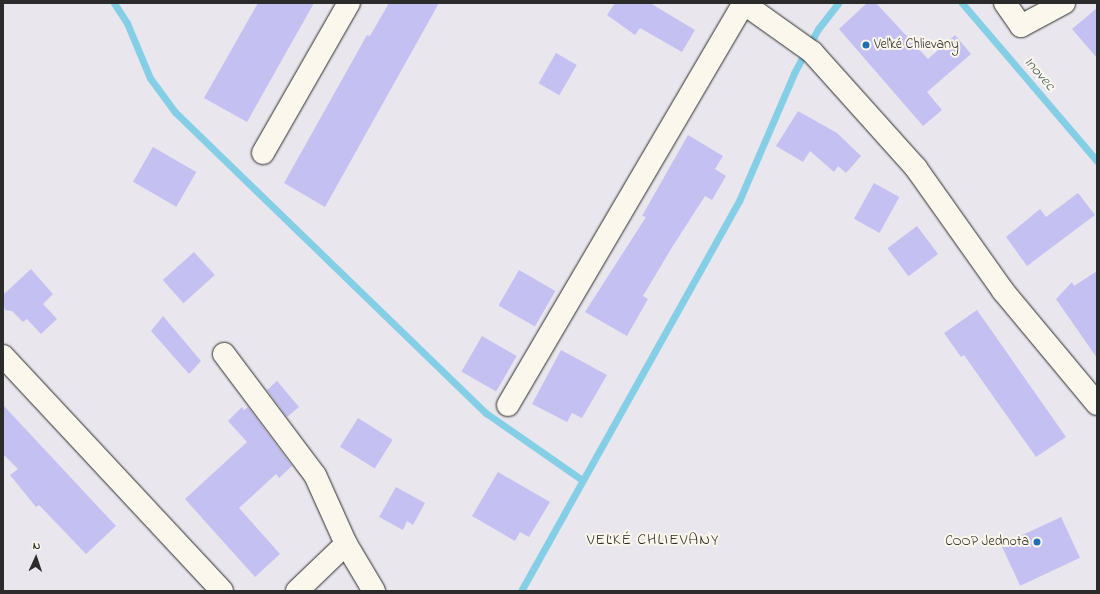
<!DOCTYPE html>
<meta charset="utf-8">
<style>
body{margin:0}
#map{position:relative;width:1100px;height:594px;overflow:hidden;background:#eae6ee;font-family:"Indie Flower",sans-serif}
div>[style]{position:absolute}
.stream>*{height:7px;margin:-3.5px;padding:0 3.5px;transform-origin:3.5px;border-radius:3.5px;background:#85cfe6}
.building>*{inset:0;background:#c4c0f2;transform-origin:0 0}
.roads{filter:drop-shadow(0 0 1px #2b2b2b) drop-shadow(0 0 1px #2b2b2b)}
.minor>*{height:22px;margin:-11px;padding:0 11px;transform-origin:11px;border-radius:11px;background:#fbf7ec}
.tertiary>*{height:22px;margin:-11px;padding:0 11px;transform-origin:11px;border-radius:11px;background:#fbf7ec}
.dots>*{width:11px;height:11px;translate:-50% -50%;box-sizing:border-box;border:2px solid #fbf7ec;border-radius:50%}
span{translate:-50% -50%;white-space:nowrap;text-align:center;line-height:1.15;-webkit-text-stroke:4px #fbf7ec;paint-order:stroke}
.poi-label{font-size:14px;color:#2b2b2b}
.left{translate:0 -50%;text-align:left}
.right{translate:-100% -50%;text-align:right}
.water-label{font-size:15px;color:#465c63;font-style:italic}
.quarter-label{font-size:16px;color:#2b2b2b;letter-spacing:1px}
.frame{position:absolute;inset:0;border:4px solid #2b2b2b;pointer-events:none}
.north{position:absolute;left:16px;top:538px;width:40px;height:40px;-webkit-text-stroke:3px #fbf7ec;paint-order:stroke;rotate:3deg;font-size:11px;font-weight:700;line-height:16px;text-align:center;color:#2b2b2b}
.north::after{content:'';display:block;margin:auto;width:14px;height:18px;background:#2b2b2b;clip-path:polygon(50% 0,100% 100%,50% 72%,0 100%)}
</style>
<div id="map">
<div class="stream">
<div style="left:114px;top:3px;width:24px;rotate:57deg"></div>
<div style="left:127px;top:23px;width:60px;rotate:67.3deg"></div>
<div style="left:150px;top:78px;width:42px;rotate:53.7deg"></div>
<div style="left:175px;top:112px;width:433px;rotate:44.1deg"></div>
<div style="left:486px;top:413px;width:117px;rotate:34.9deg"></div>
<div style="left:962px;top:3px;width:208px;rotate:49.5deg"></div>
<div style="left:521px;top:591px;width:447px;rotate:-60.8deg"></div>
<div style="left:739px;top:201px;width:139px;rotate:-66.7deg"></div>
<div style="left:794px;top:73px;width:50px;rotate:-61.4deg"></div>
<div style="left:818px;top:29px;width:33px;rotate:-52deg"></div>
</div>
<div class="building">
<div style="clip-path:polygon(258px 3px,314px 3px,247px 122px,204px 98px)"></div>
<div style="clip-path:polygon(389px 3px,439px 3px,325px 207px,284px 183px,367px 35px,370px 36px)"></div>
<div style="clip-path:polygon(615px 3px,650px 3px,695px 30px,682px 52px,640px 28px,635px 35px,607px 15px)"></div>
<div style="clip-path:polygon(867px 3px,876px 3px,928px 59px,955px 35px,971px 54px,927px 92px,942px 110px,923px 126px,839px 29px)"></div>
<div style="clip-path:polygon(1097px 8px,1097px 58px,1072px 29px)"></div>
<div style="left:556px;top:53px;width:24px;height:35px;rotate:30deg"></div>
<div style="clip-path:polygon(798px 111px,837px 133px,861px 156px,846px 173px,838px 166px,834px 172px,810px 151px,803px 162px,776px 146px)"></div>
<div style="clip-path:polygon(688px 135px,723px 156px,715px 169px,726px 176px,712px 200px,705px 196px,671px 249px,643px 296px,648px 299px,627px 336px,585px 312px,646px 217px,642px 216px)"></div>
<div style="left:153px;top:147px;width:50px;height:40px;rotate:30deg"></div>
<div style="left:874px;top:183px;width:29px;height:41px;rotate:29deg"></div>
<div style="clip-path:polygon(1078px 193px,1095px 215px,1027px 266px,1006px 237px,1040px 209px,1046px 217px)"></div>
<div style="left:917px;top:226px;width:35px;height:37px;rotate:53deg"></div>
<div style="left:194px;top:252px;width:31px;height:42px;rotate:48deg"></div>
<div style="clip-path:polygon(31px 269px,53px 294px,43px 304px,57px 319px,41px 334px,27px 319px,23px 322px,12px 311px,5px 310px,3px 301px,3px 295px)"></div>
<div style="left:519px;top:270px;width:42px;height:41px;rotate:30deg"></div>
<div style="clip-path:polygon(1097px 271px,1097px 358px,1056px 299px,1072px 282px,1074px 286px)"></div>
<div style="clip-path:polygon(977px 310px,1066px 437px,1036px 457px,964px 355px,961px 357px,944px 333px)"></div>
<div style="clip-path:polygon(163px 316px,201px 361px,189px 374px,151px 331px)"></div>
<div style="left:482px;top:336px;width:40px;height:41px;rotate:30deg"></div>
<div style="clip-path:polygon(561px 350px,607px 375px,582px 418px,572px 413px,567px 422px,532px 404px)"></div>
<div style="clip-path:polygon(277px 381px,299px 407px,287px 417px,267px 390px)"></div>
<div style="clip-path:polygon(3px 405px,116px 526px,86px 554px,39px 505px,36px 507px,10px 475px,18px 469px,3px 454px)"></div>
<div style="clip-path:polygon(242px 407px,244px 410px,248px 407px,292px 466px,279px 478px,276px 474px,239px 508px,280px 554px,255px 577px,185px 499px,247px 442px,228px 421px)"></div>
<div style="left:358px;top:418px;width:41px;height:34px;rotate:32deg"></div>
<div style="clip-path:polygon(498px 472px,550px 502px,529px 537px,520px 532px,515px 541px,472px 516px)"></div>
<div style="clip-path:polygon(396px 487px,425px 503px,413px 525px,407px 521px,403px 530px,379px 517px)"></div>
<div style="left:1061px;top:517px;width:45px;height:66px;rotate:65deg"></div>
</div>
<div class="roads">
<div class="minor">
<div style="left:1005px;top:3px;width:28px;rotate:55deg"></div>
<div style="left:1021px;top:26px;width:49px;rotate:-28.1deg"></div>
<div style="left:263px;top:153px;width:173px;rotate:-60.2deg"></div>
<div style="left:224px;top:354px;width:151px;rotate:53.1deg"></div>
<div style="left:315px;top:475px;width:76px;rotate:65.8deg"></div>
<div style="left:346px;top:544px;width:55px;rotate:59.2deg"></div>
<div style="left:3px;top:356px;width:321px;rotate:47deg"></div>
<div style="left:508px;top:405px;width:466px;rotate:-59.6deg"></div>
<div style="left:297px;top:591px;width:68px;rotate:-43.8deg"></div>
</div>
<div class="tertiary">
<div style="left:743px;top:3px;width:85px;rotate:35.4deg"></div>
<div style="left:812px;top:52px;width:156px;rotate:48.1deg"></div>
<div style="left:916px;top:168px;width:151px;rotate:54.7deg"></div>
<div style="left:1003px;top:291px;width:147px;rotate:50.2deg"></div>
</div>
</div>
<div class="dots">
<div style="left:866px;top:45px;background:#1f6fb2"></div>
<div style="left:1037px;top:542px;background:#1f6fb2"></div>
</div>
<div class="poi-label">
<span class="left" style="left:874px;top:45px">Veľké Chlievany</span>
<span class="right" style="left:1029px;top:542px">COOP Jednota</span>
</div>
<div class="water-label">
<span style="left:1039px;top:74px;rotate:49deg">Inovec</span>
</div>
<div class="quarter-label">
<span style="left:653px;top:540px">VEĽKÉ CHLIEVANY</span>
</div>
<div class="frame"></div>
<div class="north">N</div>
</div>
